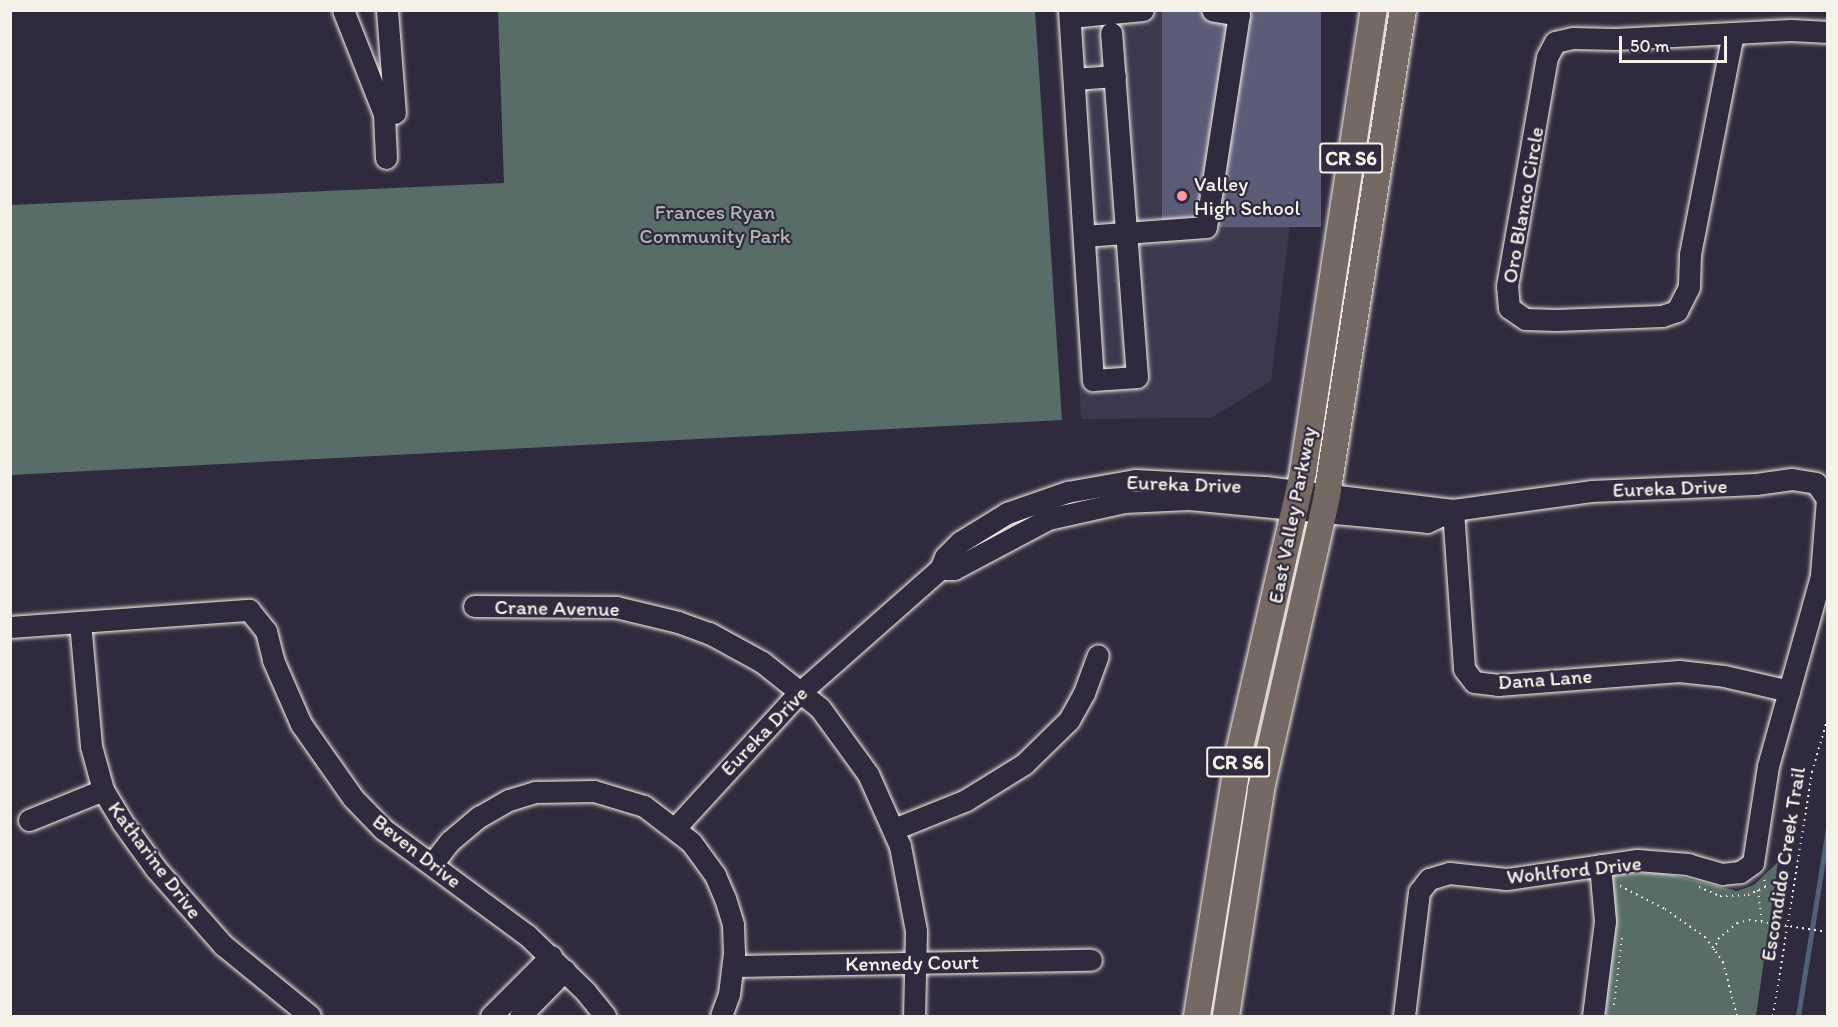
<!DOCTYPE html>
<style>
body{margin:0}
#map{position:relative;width:1838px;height:1027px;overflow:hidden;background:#2f2a3d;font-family:Itim,sans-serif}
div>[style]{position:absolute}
.built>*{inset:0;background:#3c394f}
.green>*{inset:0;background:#586d68}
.stream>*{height:4.5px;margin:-2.25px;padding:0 2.25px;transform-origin:2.25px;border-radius:2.25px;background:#4f627a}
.building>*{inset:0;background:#5c5b78;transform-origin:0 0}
.path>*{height:2px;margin-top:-1px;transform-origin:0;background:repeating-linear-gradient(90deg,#f4f1e8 0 1.5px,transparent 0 6px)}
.roads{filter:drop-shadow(0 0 2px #f4f1e8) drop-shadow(0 0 2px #f4f1e8)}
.minor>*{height:21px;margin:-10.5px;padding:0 10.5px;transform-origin:10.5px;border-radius:10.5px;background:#2f2a3d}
.major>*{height:26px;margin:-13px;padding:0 13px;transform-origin:13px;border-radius:13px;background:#766964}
.dots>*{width:16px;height:16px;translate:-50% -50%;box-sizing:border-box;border:3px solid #2f2a3d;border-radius:50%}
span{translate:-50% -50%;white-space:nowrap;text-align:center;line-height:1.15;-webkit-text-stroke:4.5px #2f2a3d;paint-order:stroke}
.shield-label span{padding:2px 4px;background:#2f2a3d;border:2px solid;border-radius:4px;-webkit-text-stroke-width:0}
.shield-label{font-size:20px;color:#f4f1e8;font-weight:700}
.poi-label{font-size:21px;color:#f4f1e8}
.left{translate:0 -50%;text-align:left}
.street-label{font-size:21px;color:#f4f1e8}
.park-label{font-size:21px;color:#aeb6ae}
.frame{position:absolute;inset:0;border:12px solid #f4f1e8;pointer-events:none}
.scale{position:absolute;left:1619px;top:36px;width:108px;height:27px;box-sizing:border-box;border:3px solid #f4f1e8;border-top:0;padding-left:8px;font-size:18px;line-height:21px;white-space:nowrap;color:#f4f1e8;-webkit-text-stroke:4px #2f2a3d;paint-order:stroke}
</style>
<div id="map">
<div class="built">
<div style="clip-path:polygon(1061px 11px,1316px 11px,1271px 381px,1211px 418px,1081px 419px)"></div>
</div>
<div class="green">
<div style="clip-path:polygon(1035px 11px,1062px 420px,11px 475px,11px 205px,504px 183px,498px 12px)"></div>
<div style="clip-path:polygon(1778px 862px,1756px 1016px,1606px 1016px,1610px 878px,1619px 874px,1660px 872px,1737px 891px,1754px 885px)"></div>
</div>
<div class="stream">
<div style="left:1798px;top:1016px;width:189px;rotate:-80.9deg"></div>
</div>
<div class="building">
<div style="left:1162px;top:10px;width:159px;height:217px"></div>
</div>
<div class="path">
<div style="left:1620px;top:886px;width:51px;rotate:27.1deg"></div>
<div style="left:1665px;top:909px;width:49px;rotate:35deg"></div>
<div style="left:1705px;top:937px;width:31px;rotate:54deg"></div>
<div style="left:1723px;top:962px;width:56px;rotate:75.5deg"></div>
<div style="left:1699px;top:887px;width:23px;rotate:23deg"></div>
<div style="left:1720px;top:896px;width:28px;rotate:-2deg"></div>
<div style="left:1748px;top:895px;width:19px;rotate:-25deg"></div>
<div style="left:1765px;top:887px;width:11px;rotate:-95deg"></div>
<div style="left:1758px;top:890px;width:33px;rotate:83deg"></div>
<div style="left:1714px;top:950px;width:12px;rotate:-70deg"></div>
<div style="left:1718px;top:939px;width:25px;rotate:-40deg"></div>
<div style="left:1737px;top:923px;width:12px;rotate:-14deg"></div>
<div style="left:1749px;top:920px;width:80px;rotate:8.6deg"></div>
<div style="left:1614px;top:1005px;width:69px;rotate:-83.4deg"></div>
<div style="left:1773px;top:1016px;width:247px;rotate:-80.9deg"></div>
<div style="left:1812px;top:772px;width:57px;rotate:-73.8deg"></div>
</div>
<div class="roads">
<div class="minor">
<div style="left:343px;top:10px;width:112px;rotate:68.5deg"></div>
<div style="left:384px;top:114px;width:44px;rotate:87.4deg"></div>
<div style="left:387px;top:10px;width:103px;rotate:85.6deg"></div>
<div style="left:1069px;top:10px;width:371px;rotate:86.3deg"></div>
<div style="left:1093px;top:380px;width:44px;rotate:-3.9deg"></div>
<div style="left:1137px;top:377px;width:345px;rotate:-94.3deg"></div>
<div style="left:1070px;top:17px;width:73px;rotate:-5.5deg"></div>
<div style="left:1733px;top:33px;width:226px;rotate:101deg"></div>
<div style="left:1690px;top:255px;width:32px;rotate:92deg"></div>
<div style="left:1689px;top:287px;width:27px;rotate:117deg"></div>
<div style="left:1677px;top:311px;width:16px;rotate:162deg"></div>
<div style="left:1662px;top:316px;width:106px;rotate:177.8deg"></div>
<div style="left:1556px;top:320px;width:31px;rotate:-178deg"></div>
<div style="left:1525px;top:319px;width:19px;rotate:-145deg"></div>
<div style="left:1509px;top:308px;width:22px;rotate:-95deg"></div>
<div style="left:1507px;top:286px;width:232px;rotate:-80.1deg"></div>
<div style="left:1547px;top:57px;width:17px;rotate:-62deg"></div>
<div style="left:1555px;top:42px;width:18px;rotate:-13deg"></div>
<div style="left:1573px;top:38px;width:42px;rotate:1.4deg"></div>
<div style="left:1615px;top:39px;width:176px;rotate:-2.9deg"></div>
<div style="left:1791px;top:30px;width:37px;rotate:3deg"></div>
<div style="left:1074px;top:79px;width:41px;rotate:-4.2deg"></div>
<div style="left:1084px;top:236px;width:122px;rotate:-4.2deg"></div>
<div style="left:1206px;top:227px;width:215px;rotate:-81.2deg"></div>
<div style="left:1239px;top:15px;width:27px;rotate:-170deg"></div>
<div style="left:1453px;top:510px;width:159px;rotate:86deg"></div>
<div style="left:1464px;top:669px;width:16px;rotate:52deg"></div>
<div style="left:1474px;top:682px;width:24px;rotate:7deg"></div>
<div style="left:1498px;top:685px;width:182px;rotate:-4.4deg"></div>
<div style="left:1679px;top:671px;width:45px;rotate:6.3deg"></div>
<div style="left:1724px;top:676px;width:67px;rotate:13deg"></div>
<div style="left:940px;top:569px;width:14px"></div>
<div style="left:954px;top:569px;width:106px;rotate:-28deg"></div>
<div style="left:1048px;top:519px;width:78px;rotate:-12.6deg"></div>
<div style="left:1124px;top:502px;width:65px;rotate:-2.6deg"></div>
<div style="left:1189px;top:499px;width:239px;rotate:5.5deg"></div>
<div style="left:1427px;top:522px;width:29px;rotate:-25deg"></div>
<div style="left:1453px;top:510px;width:139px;rotate:-7.8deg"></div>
<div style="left:1591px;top:491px;width:165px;rotate:-2.4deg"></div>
<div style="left:1756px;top:484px;width:36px;rotate:-8deg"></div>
<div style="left:1792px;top:479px;width:24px;rotate:9deg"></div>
<div style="left:1816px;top:483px;width:19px;rotate:55deg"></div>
<div style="left:1827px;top:499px;width:77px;rotate:94.5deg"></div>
<div style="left:1821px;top:576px;width:197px;rotate:105.6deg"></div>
<div style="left:1768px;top:766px;width:98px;rotate:98.8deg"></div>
<div style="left:1753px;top:863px;width:16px;rotate:145deg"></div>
<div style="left:1740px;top:872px;width:18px;rotate:174deg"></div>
<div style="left:1722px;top:874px;width:35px;rotate:-164deg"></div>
<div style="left:1688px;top:864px;width:51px;rotate:-175.5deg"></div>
<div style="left:1637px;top:860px;width:132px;rotate:171.7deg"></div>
<div style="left:1506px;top:879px;width:57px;rotate:-174deg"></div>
<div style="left:1449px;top:873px;width:21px;rotate:163deg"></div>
<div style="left:1429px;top:879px;width:16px;rotate:128deg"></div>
<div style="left:1419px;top:892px;width:125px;rotate:96.9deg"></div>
<div style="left:474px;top:606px;width:142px;rotate:0.4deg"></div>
<div style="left:616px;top:607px;width:64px;rotate:13.6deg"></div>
<div style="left:678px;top:622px;width:33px;rotate:20deg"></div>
<div style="left:709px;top:633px;width:60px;rotate:28.7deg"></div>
<div style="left:762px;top:662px;width:74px;rotate:38.4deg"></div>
<div style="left:820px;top:708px;width:82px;rotate:54deg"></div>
<div style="left:868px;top:774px;width:79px;rotate:66deg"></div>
<div style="left:900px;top:846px;width:86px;rotate:79.3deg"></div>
<div style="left:916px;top:931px;width:85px;rotate:91.3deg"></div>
<div style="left:80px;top:622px;width:124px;rotate:84.9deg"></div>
<div style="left:91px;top:746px;width:46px;rotate:74.7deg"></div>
<div style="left:103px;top:790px;width:37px;rotate:59deg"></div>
<div style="left:122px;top:822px;width:58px;rotate:54.1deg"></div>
<div style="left:156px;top:869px;width:101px;rotate:48.6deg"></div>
<div style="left:223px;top:945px;width:112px;rotate:39.2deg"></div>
<div style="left:10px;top:627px;width:240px;rotate:-4.1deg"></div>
<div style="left:249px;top:610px;width:27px;rotate:51deg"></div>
<div style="left:266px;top:631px;width:30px;rotate:76deg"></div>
<div style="left:273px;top:660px;width:70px;rotate:66.4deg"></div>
<div style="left:301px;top:724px;width:90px;rotate:54.9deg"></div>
<div style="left:353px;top:798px;width:43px;rotate:45.9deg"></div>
<div style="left:383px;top:829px;width:179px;rotate:36.4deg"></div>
<div style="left:527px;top:935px;width:81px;rotate:44deg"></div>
<div style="left:585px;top:991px;width:32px;rotate:51deg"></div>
<div style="left:29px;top:820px;width:80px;rotate:-22.1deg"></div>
<div style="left:676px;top:827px;width:179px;rotate:-47.5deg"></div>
<div style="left:797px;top:695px;width:191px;rotate:-41.4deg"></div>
<div style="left:940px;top:569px;width:13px;rotate:-67deg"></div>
<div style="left:945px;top:557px;width:21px;rotate:-45deg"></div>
<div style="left:960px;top:542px;width:55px;rotate:-31.7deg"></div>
<div style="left:1007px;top:513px;width:64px;rotate:-19.3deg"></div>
<div style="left:1067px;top:492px;width:69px;rotate:-10deg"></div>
<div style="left:1135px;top:480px;width:130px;rotate:3.1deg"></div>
<div style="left:1265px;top:487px;width:189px;rotate:7deg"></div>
<div style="left:894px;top:829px;width:78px;rotate:-21.9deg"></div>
<div style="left:966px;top:800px;width:68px;rotate:-31.8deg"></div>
<div style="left:1024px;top:764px;width:63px;rotate:-44.4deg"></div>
<div style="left:1069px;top:720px;width:31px;rotate:-61deg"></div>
<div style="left:1084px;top:693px;width:40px;rotate:-69.8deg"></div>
<div style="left:432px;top:864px;width:29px;rotate:-52deg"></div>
<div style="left:450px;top:841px;width:38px;rotate:-40deg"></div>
<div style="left:479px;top:817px;width:34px;rotate:-30deg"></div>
<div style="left:509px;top:800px;width:28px;rotate:-17deg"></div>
<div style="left:536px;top:792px;width:58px;rotate:-1deg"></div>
<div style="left:594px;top:791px;width:52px;rotate:16.7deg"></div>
<div style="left:644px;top:806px;width:59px;rotate:37.5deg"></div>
<div style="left:691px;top:842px;width:41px;rotate:54deg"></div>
<div style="left:715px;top:875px;width:25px;rotate:67deg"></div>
<div style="left:725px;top:898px;width:28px;rotate:73deg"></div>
<div style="left:733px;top:925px;width:28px;rotate:88deg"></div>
<div style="left:734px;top:953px;width:41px;rotate:97deg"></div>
<div style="left:729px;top:994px;width:23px;rotate:110deg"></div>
<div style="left:733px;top:966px;width:358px;rotate:-1deg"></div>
<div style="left:491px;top:1016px;width:85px;rotate:-45deg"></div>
<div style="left:520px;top:1016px;width:64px;rotate:-45.6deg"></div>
<div style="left:1593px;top:1016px;width:96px;rotate:-82.8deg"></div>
<div style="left:1605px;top:921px;width:56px;rotate:-95.1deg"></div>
</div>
<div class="major">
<div style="left:1197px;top:1016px;width:271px;rotate:-80.9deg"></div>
<div style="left:1240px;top:748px;width:283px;rotate:-77.1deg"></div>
<div style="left:1303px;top:472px;width:467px;rotate:-81.3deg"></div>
<div style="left:1226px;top:1016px;width:230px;rotate:-81.2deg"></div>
<div style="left:1261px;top:789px;width:301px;rotate:-77.3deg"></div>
<div style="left:1327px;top:495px;width:491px;rotate:-81.1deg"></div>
</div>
</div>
<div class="dots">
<div style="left:1182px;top:196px;background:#ff9aa2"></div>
</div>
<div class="shield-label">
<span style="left:1351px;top:158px">CR S6</span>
<span style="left:1238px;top:762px">CR S6</span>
</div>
<div class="poi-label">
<span class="left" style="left:1194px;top:196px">Valley<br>High School</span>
</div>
<div class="street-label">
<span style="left:1523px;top:205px;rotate:-80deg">Oro Blanco Circle</span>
<span style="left:1184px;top:484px;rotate:2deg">Eureka Drive</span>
<span style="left:1670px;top:488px;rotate:-2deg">Eureka Drive</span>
<span style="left:1292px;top:515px;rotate:-79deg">East Valley Parkway</span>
<span style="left:557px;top:608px;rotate:1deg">Crane Avenue</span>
<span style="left:1545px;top:679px;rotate:-4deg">Dana Lane</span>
<span style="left:764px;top:731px;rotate:-46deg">Eureka Drive</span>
<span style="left:417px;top:851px;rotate:38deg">Beven Drive</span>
<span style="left:155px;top:860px;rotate:53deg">Katharine Drive</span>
<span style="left:1783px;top:864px;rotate:-81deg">Escondido Creek Trail</span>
<span style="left:1574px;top:870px;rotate:-6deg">Wohlford Drive</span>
<span style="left:912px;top:963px;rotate:-1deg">Kennedy Court</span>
</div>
<div class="park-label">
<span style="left:715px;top:224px">Frances Ryan<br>Community Park</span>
</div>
<div class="frame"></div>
<div class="scale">50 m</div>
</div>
